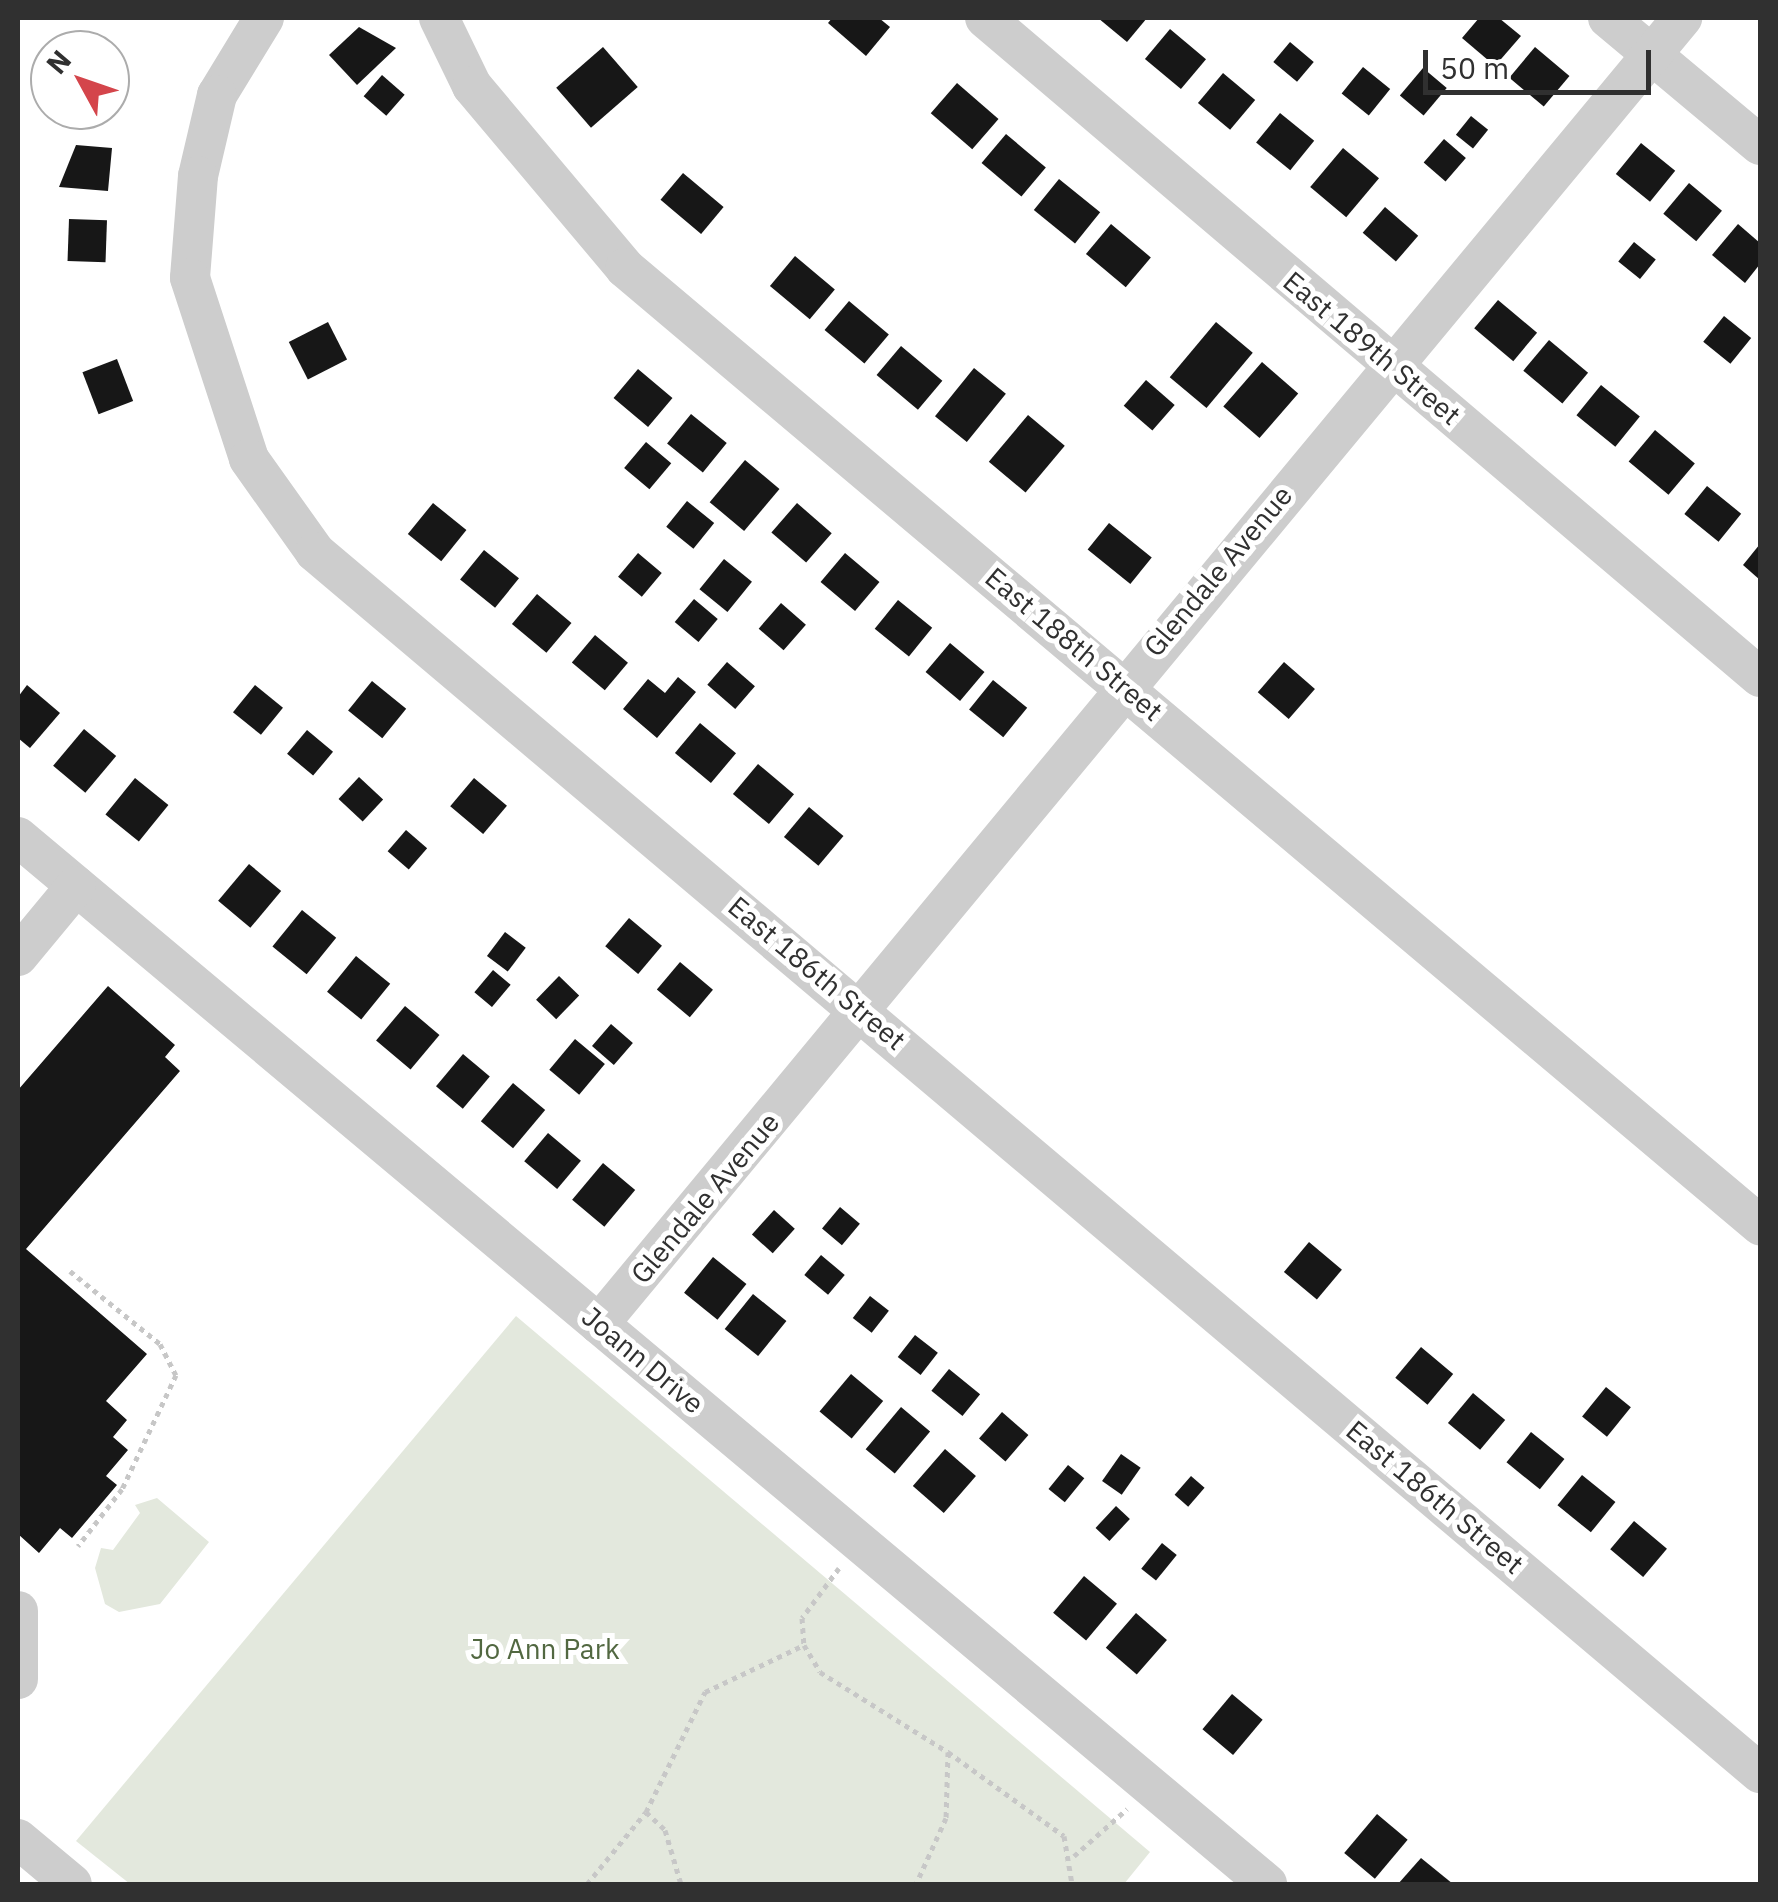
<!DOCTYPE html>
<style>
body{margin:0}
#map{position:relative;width:1778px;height:1902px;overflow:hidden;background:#fff;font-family:"IBM Plex Sans",sans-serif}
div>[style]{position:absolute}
.green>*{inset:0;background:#e3e8dd}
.building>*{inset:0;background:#171717;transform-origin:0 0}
.path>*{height:5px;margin-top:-2.5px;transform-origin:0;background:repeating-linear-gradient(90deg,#c7c7c7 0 5px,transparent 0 10px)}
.minor>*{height:40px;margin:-20px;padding:0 20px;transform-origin:20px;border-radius:20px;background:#cdcdcd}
span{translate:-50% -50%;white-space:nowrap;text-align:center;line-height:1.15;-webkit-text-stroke:10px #fff;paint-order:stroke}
.street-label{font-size:28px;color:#303030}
.park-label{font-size:28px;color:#526841}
.frame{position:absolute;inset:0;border:20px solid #303030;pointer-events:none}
.north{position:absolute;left:30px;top:30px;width:100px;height:100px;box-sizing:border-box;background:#fff;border:2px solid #acacac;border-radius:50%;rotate:310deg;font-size:28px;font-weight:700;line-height:40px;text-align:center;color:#303030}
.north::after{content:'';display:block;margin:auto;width:35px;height:45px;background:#d4454b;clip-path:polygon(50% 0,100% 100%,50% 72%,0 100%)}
.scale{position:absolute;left:1423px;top:50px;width:228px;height:45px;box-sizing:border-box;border:5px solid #303030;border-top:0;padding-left:12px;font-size:30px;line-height:35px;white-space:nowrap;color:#303030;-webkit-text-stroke:8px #fff;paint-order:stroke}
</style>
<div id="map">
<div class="green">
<div style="clip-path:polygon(516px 1316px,1150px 1852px,1124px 1884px,130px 1884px,76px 1841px)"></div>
<div style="clip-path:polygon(157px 1498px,209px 1542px,160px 1604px,119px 1612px,105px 1604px,95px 1568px,101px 1548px,113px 1550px,140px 1513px,135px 1505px)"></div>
</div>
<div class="building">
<div style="clip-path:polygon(832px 18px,879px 18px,890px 27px,866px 56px,828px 23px)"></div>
<div style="clip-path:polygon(1098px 18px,1147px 18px,1127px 42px)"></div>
<div style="clip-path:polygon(1479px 18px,1499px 18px,1521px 36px,1495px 66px,1462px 38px)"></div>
<div style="clip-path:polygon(359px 27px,396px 48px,357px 85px,329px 55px)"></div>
<div style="left:1170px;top:29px;width:47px;height:39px;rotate:40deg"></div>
<div style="left:1290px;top:42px;width:31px;height:26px;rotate:40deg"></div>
<div style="left:603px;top:47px;width:53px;height:62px;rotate:49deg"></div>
<div style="left:1535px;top:47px;width:45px;height:40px;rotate:40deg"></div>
<div style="left:1363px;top:67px;width:35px;height:34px;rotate:39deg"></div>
<div style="left:1423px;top:68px;width:31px;height:36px;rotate:40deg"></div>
<div style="left:1223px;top:73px;width:42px;height:39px;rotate:40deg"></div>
<div style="left:382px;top:75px;width:30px;height:28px;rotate:41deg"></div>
<div style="left:957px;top:83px;width:55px;height:40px;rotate:41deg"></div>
<div style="left:1280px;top:113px;width:44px;height:38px;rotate:39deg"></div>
<div style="left:1471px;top:116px;width:22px;height:24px;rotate:39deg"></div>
<div style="left:1006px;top:134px;width:52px;height:38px;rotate:40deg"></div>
<div style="left:1444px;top:139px;width:29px;height:31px;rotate:41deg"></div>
<div style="left:1641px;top:143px;width:44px;height:40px;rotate:39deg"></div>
<div style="clip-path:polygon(76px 145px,112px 148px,108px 191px,59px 187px)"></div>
<div style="left:1343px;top:148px;width:47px;height:51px;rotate:40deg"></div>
<div style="left:683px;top:173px;width:53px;height:35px;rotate:40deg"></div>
<div style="left:1059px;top:179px;width:53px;height:40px;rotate:39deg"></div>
<div style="left:1689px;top:183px;width:43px;height:40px;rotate:40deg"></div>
<div style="left:1385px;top:207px;width:44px;height:34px;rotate:41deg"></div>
<div style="left:69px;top:219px;width:38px;height:42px;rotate:2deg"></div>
<div style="left:1111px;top:224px;width:52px;height:39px;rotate:40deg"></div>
<div style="clip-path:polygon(1738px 224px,1760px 243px,1760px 264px,1745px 283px,1712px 255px)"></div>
<div style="left:1634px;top:242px;width:28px;height:25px;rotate:39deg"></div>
<div style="left:795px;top:256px;width:52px;height:39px;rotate:40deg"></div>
<div style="left:1498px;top:300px;width:51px;height:37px;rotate:40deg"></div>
<div style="left:849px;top:301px;width:52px;height:38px;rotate:40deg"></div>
<div style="left:1724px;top:316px;width:35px;height:33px;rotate:39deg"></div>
<div style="left:328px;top:322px;width:42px;height:44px;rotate:63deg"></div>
<div style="left:1216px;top:322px;width:48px;height:72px;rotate:40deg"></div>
<div style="left:1549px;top:340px;width:51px;height:40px;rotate:40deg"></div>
<div style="left:901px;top:346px;width:54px;height:38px;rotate:40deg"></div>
<div style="left:117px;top:359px;width:45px;height:37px;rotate:69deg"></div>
<div style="left:1262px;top:362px;width:48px;height:59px;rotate:41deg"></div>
<div style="left:974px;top:368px;width:41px;height:62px;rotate:39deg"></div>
<div style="left:638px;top:369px;width:45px;height:38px;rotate:40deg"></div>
<div style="left:1146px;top:380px;width:38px;height:34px;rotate:41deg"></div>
<div style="left:1601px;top:385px;width:50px;height:39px;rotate:39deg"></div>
<div style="left:691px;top:414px;width:46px;height:38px;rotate:39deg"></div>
<div style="left:1028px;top:415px;width:48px;height:61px;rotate:40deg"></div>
<div style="left:1655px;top:430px;width:52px;height:41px;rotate:40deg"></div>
<div style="left:646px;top:442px;width:33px;height:34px;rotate:40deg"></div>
<div style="left:745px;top:460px;width:45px;height:55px;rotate:40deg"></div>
<div style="left:1707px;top:486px;width:44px;height:36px;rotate:39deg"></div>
<div style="left:687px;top:501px;width:35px;height:33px;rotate:39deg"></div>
<div style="left:433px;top:503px;width:43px;height:40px;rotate:39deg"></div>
<div style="left:797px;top:503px;width:46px;height:39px;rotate:41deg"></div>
<div style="left:1109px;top:523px;width:55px;height:34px;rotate:39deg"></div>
<div style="clip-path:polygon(1760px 544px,1760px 580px,1743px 565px)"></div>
<div style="left:484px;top:550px;width:45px;height:38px;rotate:39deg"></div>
<div style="left:638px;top:553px;width:31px;height:31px;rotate:40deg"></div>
<div style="left:845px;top:553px;width:45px;height:38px;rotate:40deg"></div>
<div style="left:724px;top:559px;width:36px;height:39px;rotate:39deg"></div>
<div style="left:537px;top:594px;width:45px;height:39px;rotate:40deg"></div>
<div style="left:694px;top:599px;width:31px;height:30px;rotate:40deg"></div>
<div style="left:898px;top:600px;width:44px;height:37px;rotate:39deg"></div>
<div style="left:781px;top:603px;width:33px;height:34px;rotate:41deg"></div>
<div style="left:595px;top:635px;width:43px;height:36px;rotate:40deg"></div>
<div style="left:950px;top:643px;width:45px;height:38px;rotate:40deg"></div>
<div style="left:727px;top:662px;width:37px;height:30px;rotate:41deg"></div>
<div style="left:1284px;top:662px;width:41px;height:40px;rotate:41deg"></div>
<div style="clip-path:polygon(678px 677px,696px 692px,657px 738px,623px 709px,648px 679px,665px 693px)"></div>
<div style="left:993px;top:680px;width:44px;height:38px;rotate:39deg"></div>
<div style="left:372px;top:681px;width:44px;height:38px;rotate:39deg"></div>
<div style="clip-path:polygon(27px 685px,60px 713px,30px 748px,18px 738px,18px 697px)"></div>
<div style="left:255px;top:685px;width:36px;height:35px;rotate:39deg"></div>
<div style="left:700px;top:723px;width:47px;height:39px;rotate:40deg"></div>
<div style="left:84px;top:729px;width:42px;height:48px;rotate:40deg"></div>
<div style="left:307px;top:730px;width:34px;height:31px;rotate:40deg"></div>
<div style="left:758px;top:764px;width:47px;height:39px;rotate:40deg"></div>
<div style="left:359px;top:777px;width:33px;height:30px;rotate:43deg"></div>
<div style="left:135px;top:778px;width:43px;height:47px;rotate:39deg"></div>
<div style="left:474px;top:778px;width:43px;height:37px;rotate:40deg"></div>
<div style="left:809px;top:807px;width:45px;height:39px;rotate:40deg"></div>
<div style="left:406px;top:830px;width:28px;height:28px;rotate:41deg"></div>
<div style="left:249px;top:864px;width:42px;height:48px;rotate:40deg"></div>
<div style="left:302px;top:910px;width:44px;height:47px;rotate:39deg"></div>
<div style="left:629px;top:918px;width:43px;height:37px;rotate:40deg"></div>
<div style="left:505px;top:932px;width:26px;height:30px;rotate:37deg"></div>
<div style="left:356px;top:956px;width:44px;height:46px;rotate:39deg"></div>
<div style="left:680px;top:962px;width:43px;height:36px;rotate:40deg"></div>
<div style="left:493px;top:970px;width:23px;height:29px;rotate:40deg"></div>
<div style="left:559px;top:976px;width:28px;height:33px;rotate:44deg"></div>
<div style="clip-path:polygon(108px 986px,175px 1045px,165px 1057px,180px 1071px,26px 1249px,147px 1354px,106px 1401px,127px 1420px,113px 1437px,128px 1450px,106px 1476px,117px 1485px,72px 1538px,60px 1528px,39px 1553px,18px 1534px,18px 1090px)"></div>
<div style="left:405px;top:1006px;width:45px;height:45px;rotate:40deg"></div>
<div style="left:611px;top:1024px;width:29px;height:29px;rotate:41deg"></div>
<div style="left:575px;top:1039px;width:39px;height:40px;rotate:40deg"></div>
<div style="left:463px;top:1054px;width:35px;height:42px;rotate:40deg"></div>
<div style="left:513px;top:1083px;width:42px;height:50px;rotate:40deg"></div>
<div style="left:548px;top:1133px;width:43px;height:37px;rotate:40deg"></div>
<div style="left:603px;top:1163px;width:42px;height:48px;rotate:40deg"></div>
<div style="left:840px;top:1207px;width:26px;height:28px;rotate:40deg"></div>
<div style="left:774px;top:1210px;width:28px;height:33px;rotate:42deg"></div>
<div style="left:1309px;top:1242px;width:43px;height:39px;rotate:40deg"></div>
<div style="left:821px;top:1255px;width:31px;height:26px;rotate:40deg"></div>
<div style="left:713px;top:1257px;width:43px;height:46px;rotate:39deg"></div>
<div style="left:753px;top:1294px;width:43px;height:45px;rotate:39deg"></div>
<div style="left:870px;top:1296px;width:24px;height:28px;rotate:38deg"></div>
<div style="left:915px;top:1335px;width:29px;height:28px;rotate:38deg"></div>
<div style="left:1421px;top:1347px;width:42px;height:40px;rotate:40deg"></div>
<div style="left:949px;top:1369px;width:40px;height:28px;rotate:39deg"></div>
<div style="left:851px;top:1374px;width:42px;height:49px;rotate:40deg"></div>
<div style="left:1606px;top:1387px;width:32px;height:38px;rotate:39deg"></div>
<div style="left:1473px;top:1393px;width:42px;height:39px;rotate:40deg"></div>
<div style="left:901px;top:1407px;width:38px;height:55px;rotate:40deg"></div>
<div style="left:1002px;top:1412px;width:35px;height:35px;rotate:41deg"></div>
<div style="left:1531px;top:1432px;width:43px;height:39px;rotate:39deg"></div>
<div style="left:945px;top:1449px;width:41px;height:49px;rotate:41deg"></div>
<div style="left:1121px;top:1454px;width:24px;height:33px;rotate:35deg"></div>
<div style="left:1068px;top:1465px;width:21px;height:31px;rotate:39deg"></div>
<div style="left:1582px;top:1475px;width:43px;height:39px;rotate:39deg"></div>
<div style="left:1191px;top:1476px;width:18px;height:25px;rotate:41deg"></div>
<div style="left:1116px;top:1506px;width:19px;height:30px;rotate:43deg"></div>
<div style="left:1634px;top:1521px;width:43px;height:37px;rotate:40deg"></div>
<div style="left:1162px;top:1543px;width:19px;height:33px;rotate:39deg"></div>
<div style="left:1084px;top:1576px;width:43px;height:48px;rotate:40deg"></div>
<div style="left:1136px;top:1613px;width:41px;height:46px;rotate:41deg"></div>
<div style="left:1232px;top:1694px;width:40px;height:46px;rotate:40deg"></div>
<div style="left:1377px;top:1814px;width:40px;height:51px;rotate:40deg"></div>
<div style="clip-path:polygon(1421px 1858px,1453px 1884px,1398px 1884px)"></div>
</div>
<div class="path">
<div style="left:70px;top:1271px;width:116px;rotate:39deg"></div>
<div style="left:160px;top:1344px;width:35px;rotate:63deg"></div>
<div style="left:176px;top:1375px;width:126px;rotate:115.3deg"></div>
<div style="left:122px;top:1489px;width:72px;rotate:127.7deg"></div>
<div style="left:839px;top:1568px;width:62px;rotate:126.5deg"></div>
<div style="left:802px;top:1618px;width:27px;rotate:86deg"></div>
<div style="left:804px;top:1645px;width:31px;rotate:59deg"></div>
<div style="left:820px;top:1672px;width:151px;rotate:32deg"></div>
<div style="left:948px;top:1752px;width:66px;rotate:91.7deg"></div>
<div style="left:946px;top:1818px;width:72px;rotate:114.4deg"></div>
<div style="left:948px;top:1752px;width:143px;rotate:35.9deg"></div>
<div style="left:1064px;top:1836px;width:49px;rotate:80.5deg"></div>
<div style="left:646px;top:1812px;width:26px;rotate:43deg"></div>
<div style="left:665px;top:1830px;width:56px;rotate:73.5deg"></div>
<div style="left:1074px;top:1856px;width:71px;rotate:-41.6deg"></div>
<div style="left:587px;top:1884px;width:93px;rotate:-50.7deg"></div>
<div style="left:646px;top:1812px;width:134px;rotate:-63.8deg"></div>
<div style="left:705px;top:1692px;width:110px;rotate:-25.4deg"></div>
</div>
<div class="minor">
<div style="left:264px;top:18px;width:90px;rotate:121.4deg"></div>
<div style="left:217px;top:95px;width:83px;rotate:103.2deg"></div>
<div style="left:198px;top:176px;width:102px;rotate:94.5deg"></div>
<div style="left:190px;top:278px;width:190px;rotate:71.9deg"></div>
<div style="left:249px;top:459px;width:114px;rotate:54.6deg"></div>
<div style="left:315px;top:552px;width:1892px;rotate:40.2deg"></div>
<div style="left:439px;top:18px;width:76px;rotate:64.1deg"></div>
<div style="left:472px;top:86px;width:238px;rotate:49.9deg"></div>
<div style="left:625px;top:268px;width:1485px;rotate:40.14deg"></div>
<div style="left:985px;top:18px;width:1017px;rotate:40.38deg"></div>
<div style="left:1608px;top:18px;width:198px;rotate:39.9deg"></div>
<div style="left:18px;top:837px;width:1630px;rotate:39.97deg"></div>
<div style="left:18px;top:956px;width:91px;rotate:-50.4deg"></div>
<div style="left:599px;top:1324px;width:1697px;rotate:-50.33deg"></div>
<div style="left:18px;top:1611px;width:68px;rotate:90deg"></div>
<div style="left:18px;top:1839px;width:70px;rotate:39.8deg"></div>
</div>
<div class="street-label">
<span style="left:1372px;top:348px;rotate:40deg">East 189th Street</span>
<span style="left:1218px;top:571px;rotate:-50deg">Glendale Avenue</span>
<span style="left:1074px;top:644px;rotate:40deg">East 188th Street</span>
<span style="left:817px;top:973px;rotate:40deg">East 186th Street</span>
<span style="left:705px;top:1198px;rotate:-50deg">Glendale Avenue</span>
<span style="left:643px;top:1360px;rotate:40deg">Joann Drive</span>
<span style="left:1435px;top:1497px;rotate:40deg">East 186th Street</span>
</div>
<div class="park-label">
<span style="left:545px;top:1649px">Jo Ann Park</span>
</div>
<div class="frame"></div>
<div class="north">N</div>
<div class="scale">50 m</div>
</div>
